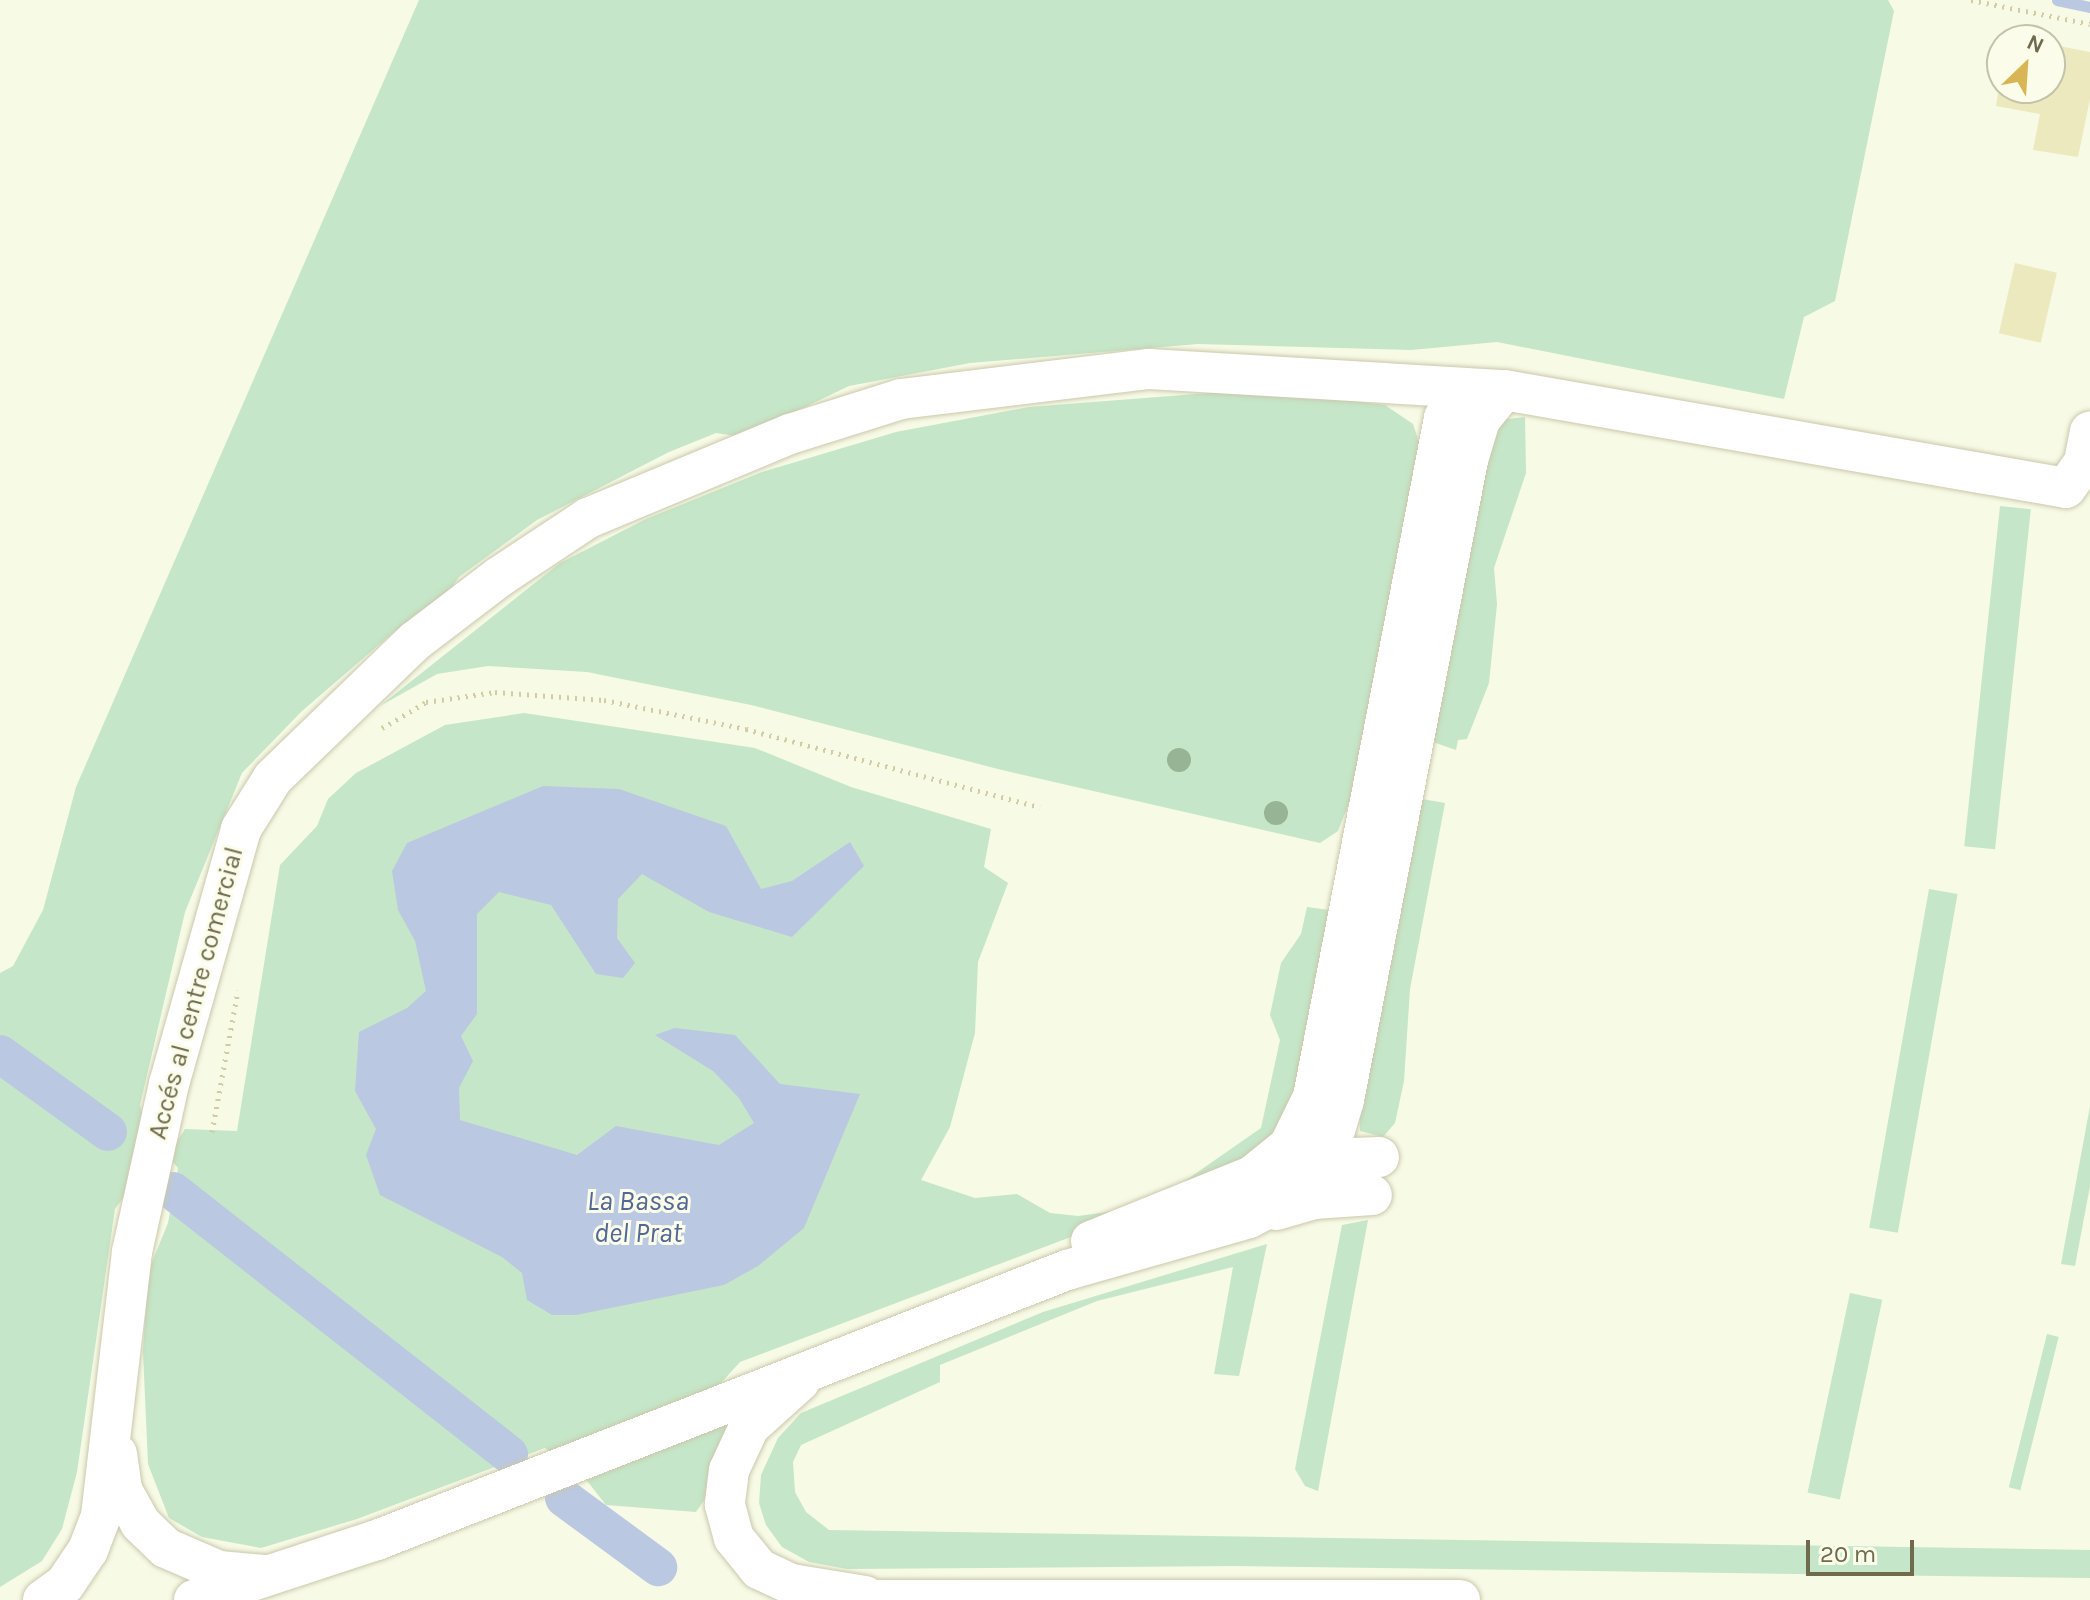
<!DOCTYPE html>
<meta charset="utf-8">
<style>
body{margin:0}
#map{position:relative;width:2090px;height:1600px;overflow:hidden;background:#f7fae5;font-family:Karla,sans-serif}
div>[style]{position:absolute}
.green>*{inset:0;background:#c5e6c8;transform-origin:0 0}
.water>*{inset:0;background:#bbc8e1}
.stream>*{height:11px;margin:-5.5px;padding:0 5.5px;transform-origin:5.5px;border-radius:5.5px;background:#bbc8e1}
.canal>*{height:38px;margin:-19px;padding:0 19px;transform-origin:19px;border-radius:19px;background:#bbc8e1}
.building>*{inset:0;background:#ede9bf;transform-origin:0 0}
.path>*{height:5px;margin-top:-2.5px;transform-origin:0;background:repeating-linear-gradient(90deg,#d1cda2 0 2px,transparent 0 8px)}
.roads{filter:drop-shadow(0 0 2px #cac8ac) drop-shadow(0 0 2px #cac8ac)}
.minor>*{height:40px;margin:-20px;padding:0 20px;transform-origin:20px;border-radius:20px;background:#fff}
.trees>*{width:24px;height:24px;margin:-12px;border-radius:50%;background:#97b495}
span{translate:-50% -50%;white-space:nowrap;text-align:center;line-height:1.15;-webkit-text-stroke:6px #fbfdea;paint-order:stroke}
.street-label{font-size:26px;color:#706b4d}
.water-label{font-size:28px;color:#526895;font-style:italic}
.north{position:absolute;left:1986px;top:24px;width:80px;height:80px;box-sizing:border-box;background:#fbfdea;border:2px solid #c3c3ab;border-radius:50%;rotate:25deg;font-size:22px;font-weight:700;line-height:32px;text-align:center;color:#706b4d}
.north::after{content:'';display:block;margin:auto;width:28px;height:36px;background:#d8b655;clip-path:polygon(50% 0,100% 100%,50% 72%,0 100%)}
.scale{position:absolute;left:1806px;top:1540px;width:108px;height:36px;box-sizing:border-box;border:4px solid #706b4d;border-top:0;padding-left:10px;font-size:24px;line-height:28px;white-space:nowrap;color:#706b4d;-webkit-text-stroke:6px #fbfdea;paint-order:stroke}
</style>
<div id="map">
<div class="green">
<div style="clip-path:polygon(419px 0,1888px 0,1894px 11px,1835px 301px,1804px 317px,1784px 399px,1497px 342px,1411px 350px,1198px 344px,970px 363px,849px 386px,743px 437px,716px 433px,669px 452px,537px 520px,459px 577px,445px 597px,395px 631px,302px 711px,242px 773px,185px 912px,140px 1105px,153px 1157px,115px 1209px,77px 1472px,62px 1529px,42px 1561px,0 1587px,0 973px,13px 966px,43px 910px,76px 787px)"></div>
<div style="clip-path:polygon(1261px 389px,1385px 405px,1413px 424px,1421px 448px,1353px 793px,1338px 831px,1320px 843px,1002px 770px,751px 705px,587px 672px,488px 666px,437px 674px,380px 706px,560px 563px,646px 519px,762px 472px,896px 432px,1029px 407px)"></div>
<div style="clip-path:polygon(1525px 417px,1526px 473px,1494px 568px,1497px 604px,1489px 683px,1467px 739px,1458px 740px,1456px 750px,1433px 742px,1456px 520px,1500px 420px)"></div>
<div style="left:2000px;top:506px;width:31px;height:342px;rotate:6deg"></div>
<div style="clip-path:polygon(524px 713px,755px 748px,851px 787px,991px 829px,984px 867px,1008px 883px,978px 962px,975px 1033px,950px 1127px,921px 1180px,975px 1198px,1017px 1194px,1050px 1213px,1078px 1216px,1115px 1211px,1182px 1183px,1261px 1128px,1280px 1040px,1270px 1015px,1281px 963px,1301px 934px,1307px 907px,1329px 910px,1289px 1119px,1243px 1160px,1076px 1235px,740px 1362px,721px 1383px,736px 1454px,696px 1512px,606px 1505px,584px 1477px,545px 1448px,357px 1519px,261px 1548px,202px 1537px,169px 1518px,148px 1464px,143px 1352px,148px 1272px,168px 1223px,178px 1168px,168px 1156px,185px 1129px,237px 1131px,280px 865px,317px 826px,328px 799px,356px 773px,445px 725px)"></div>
<div style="clip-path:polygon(1422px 799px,1445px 803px,1410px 989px,1404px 1081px,1395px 1123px,1383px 1137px,1360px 1131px,1359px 1089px,1377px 1040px,1365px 992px,1390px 969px)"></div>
<div style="left:1929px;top:889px;width:29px;height:344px;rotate:10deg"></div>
<div style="clip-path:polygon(2090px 1106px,2090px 1186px,2075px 1266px,2061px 1264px)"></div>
<div style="clip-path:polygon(1368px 1220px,1318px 1491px,1305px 1486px,1295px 1469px,1342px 1225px)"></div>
<div style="clip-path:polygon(1267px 1244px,1239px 1376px,1214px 1374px,1233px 1267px,1097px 1301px,940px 1365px,940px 1382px,801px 1445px,793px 1462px,795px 1492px,806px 1512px,829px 1530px,2090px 1550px,2090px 1578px,1234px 1566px,847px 1569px,809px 1562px,782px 1547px,766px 1525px,759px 1503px,761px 1475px,778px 1438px,801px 1413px,1043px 1312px)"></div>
<div style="left:1850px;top:1293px;width:33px;height:204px;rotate:12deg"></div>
<div style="left:2047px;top:1334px;width:12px;height:158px;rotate:14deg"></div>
</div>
<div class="water">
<div style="clip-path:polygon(543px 786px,619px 789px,726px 826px,761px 889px,792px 881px,850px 842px,864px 866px,792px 937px,709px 912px,642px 874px,618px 899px,617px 938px,635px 963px,623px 978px,596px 974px,551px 905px,499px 892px,477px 914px,477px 1014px,461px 1036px,473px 1061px,459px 1088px,460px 1120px,577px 1155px,616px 1126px,719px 1145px,754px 1123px,739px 1098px,713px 1071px,655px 1035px,675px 1028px,735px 1035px,780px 1084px,860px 1094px,804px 1228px,758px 1266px,724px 1285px,576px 1315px,552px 1315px,527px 1300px,522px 1273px,502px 1257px,380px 1195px,366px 1155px,376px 1129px,355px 1091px,359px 1032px,407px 1008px,426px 991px,415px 941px,398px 910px,392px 871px,407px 843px)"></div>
</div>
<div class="stream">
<div style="left:2057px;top:0;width:34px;rotate:12deg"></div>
</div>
<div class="canal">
<div style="left:0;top:1054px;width:133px;rotate:35.8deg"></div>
<div style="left:173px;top:1191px;width:427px;rotate:38.1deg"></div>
<div style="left:564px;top:1498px;width:117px;rotate:36.3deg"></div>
</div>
<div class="building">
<div style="clip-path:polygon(2059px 46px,2090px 52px,2090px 99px,2078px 157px,2033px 150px,2040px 114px,1996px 106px,2000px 80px,2002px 88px,2050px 88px,2050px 65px,2056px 66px)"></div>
<div style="left:2015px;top:263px;width:43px;height:72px;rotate:13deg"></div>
</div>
<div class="path">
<div style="left:1971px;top:0;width:121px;rotate:11.4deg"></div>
<div style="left:382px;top:728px;width:51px;rotate:-30.6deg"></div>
<div style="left:426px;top:702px;width:70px;rotate:-8.2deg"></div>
<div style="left:495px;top:692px;width:109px;rotate:4.2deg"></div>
<div style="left:604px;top:700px;width:145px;rotate:11.5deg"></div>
<div style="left:746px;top:729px;width:304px;rotate:14.9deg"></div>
<div style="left:212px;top:1132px;width:144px;rotate:-79.6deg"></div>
</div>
<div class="roads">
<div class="minor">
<div style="left:1252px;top:1176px;width:48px;rotate:-39deg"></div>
<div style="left:1289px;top:1146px;width:55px;rotate:-63.9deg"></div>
<div style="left:1313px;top:1097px;width:692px;rotate:-79.08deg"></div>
<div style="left:1444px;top:418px;width:32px;rotate:-58deg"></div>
<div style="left:1276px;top:1210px;width:40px;rotate:-16deg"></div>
<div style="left:1314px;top:1199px;width:58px;rotate:-3.9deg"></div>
<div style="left:1091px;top:1241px;width:174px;rotate:-22deg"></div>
<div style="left:1252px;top:1176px;width:55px;rotate:-16.8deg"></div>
<div style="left:1305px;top:1160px;width:74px;rotate:-2.3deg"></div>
<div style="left:800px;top:1381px;width:69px;rotate:138deg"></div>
<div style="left:749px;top:1427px;width:47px;rotate:114.9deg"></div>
<div style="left:729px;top:1470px;width:35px;rotate:97deg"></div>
<div style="left:725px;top:1505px;width:34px;rotate:75deg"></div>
<div style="left:734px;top:1538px;width:40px;rotate:51deg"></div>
<div style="left:759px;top:1569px;width:35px;rotate:25deg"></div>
<div style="left:791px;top:1584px;width:75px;rotate:9.2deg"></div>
<div style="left:117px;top:1454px;width:36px;rotate:82deg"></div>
<div style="left:122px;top:1490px;width:38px;rotate:61deg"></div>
<div style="left:140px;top:1523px;width:36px;rotate:44deg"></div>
<div style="left:166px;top:1548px;width:58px;rotate:23.5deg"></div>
<div style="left:219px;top:1571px;width:44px;rotate:5.2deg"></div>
<div style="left:43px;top:1600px;width:27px;rotate:-36deg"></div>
<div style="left:65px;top:1584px;width:41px;rotate:-55.9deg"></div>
<div style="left:88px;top:1550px;width:36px;rotate:-69deg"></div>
<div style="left:101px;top:1516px;width:266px;rotate:-83.3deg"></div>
<div style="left:132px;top:1252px;width:172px;rotate:-77.6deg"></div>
<div style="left:169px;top:1084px;width:265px;rotate:-74.2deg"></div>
<div style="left:241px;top:829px;width:60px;rotate:-57.9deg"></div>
<div style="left:273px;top:778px;width:197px;rotate:-44deg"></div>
<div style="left:415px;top:641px;width:106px;rotate:-37.3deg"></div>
<div style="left:499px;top:577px;width:107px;rotate:-33.5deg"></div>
<div style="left:588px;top:518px;width:219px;rotate:-22.6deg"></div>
<div style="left:790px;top:434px;width:116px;rotate:-17.5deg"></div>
<div style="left:901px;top:399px;width:250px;rotate:-6.9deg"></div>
<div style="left:1149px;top:369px;width:356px;rotate:3.4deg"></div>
<div style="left:1504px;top:390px;width:570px;rotate:9.89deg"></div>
<div style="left:2066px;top:488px;width:32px;rotate:-55deg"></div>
<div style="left:2084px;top:462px;width:31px;rotate:-79deg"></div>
<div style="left:194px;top:1600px;width:193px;rotate:-18.2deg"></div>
<div style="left:377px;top:1540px;width:741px;rotate:-21.37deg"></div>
<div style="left:1067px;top:1270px;width:189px;rotate:-15.9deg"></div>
<div style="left:1249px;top:1218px;width:54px;rotate:-27.5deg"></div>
<div style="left:1297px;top:1193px;width:47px;rotate:-50.2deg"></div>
<div style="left:1327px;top:1157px;width:59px;rotate:-73.4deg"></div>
<div style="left:1344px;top:1100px;width:652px;rotate:-79.03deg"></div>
<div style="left:1468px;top:460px;width:42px;rotate:-73.3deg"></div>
<div style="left:1480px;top:420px;width:38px;rotate:-51deg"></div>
<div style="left:838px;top:1600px;width:622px"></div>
</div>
</div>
<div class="trees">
<div style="left:1179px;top:760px"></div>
<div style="left:1276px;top:813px"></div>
</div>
<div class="street-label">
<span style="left:196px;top:993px;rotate:-75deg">Accés al centre comercial</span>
</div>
<div class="water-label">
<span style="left:638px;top:1217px">La Bassa<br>del Prat</span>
</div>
<div class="north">N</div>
<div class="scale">20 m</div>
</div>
